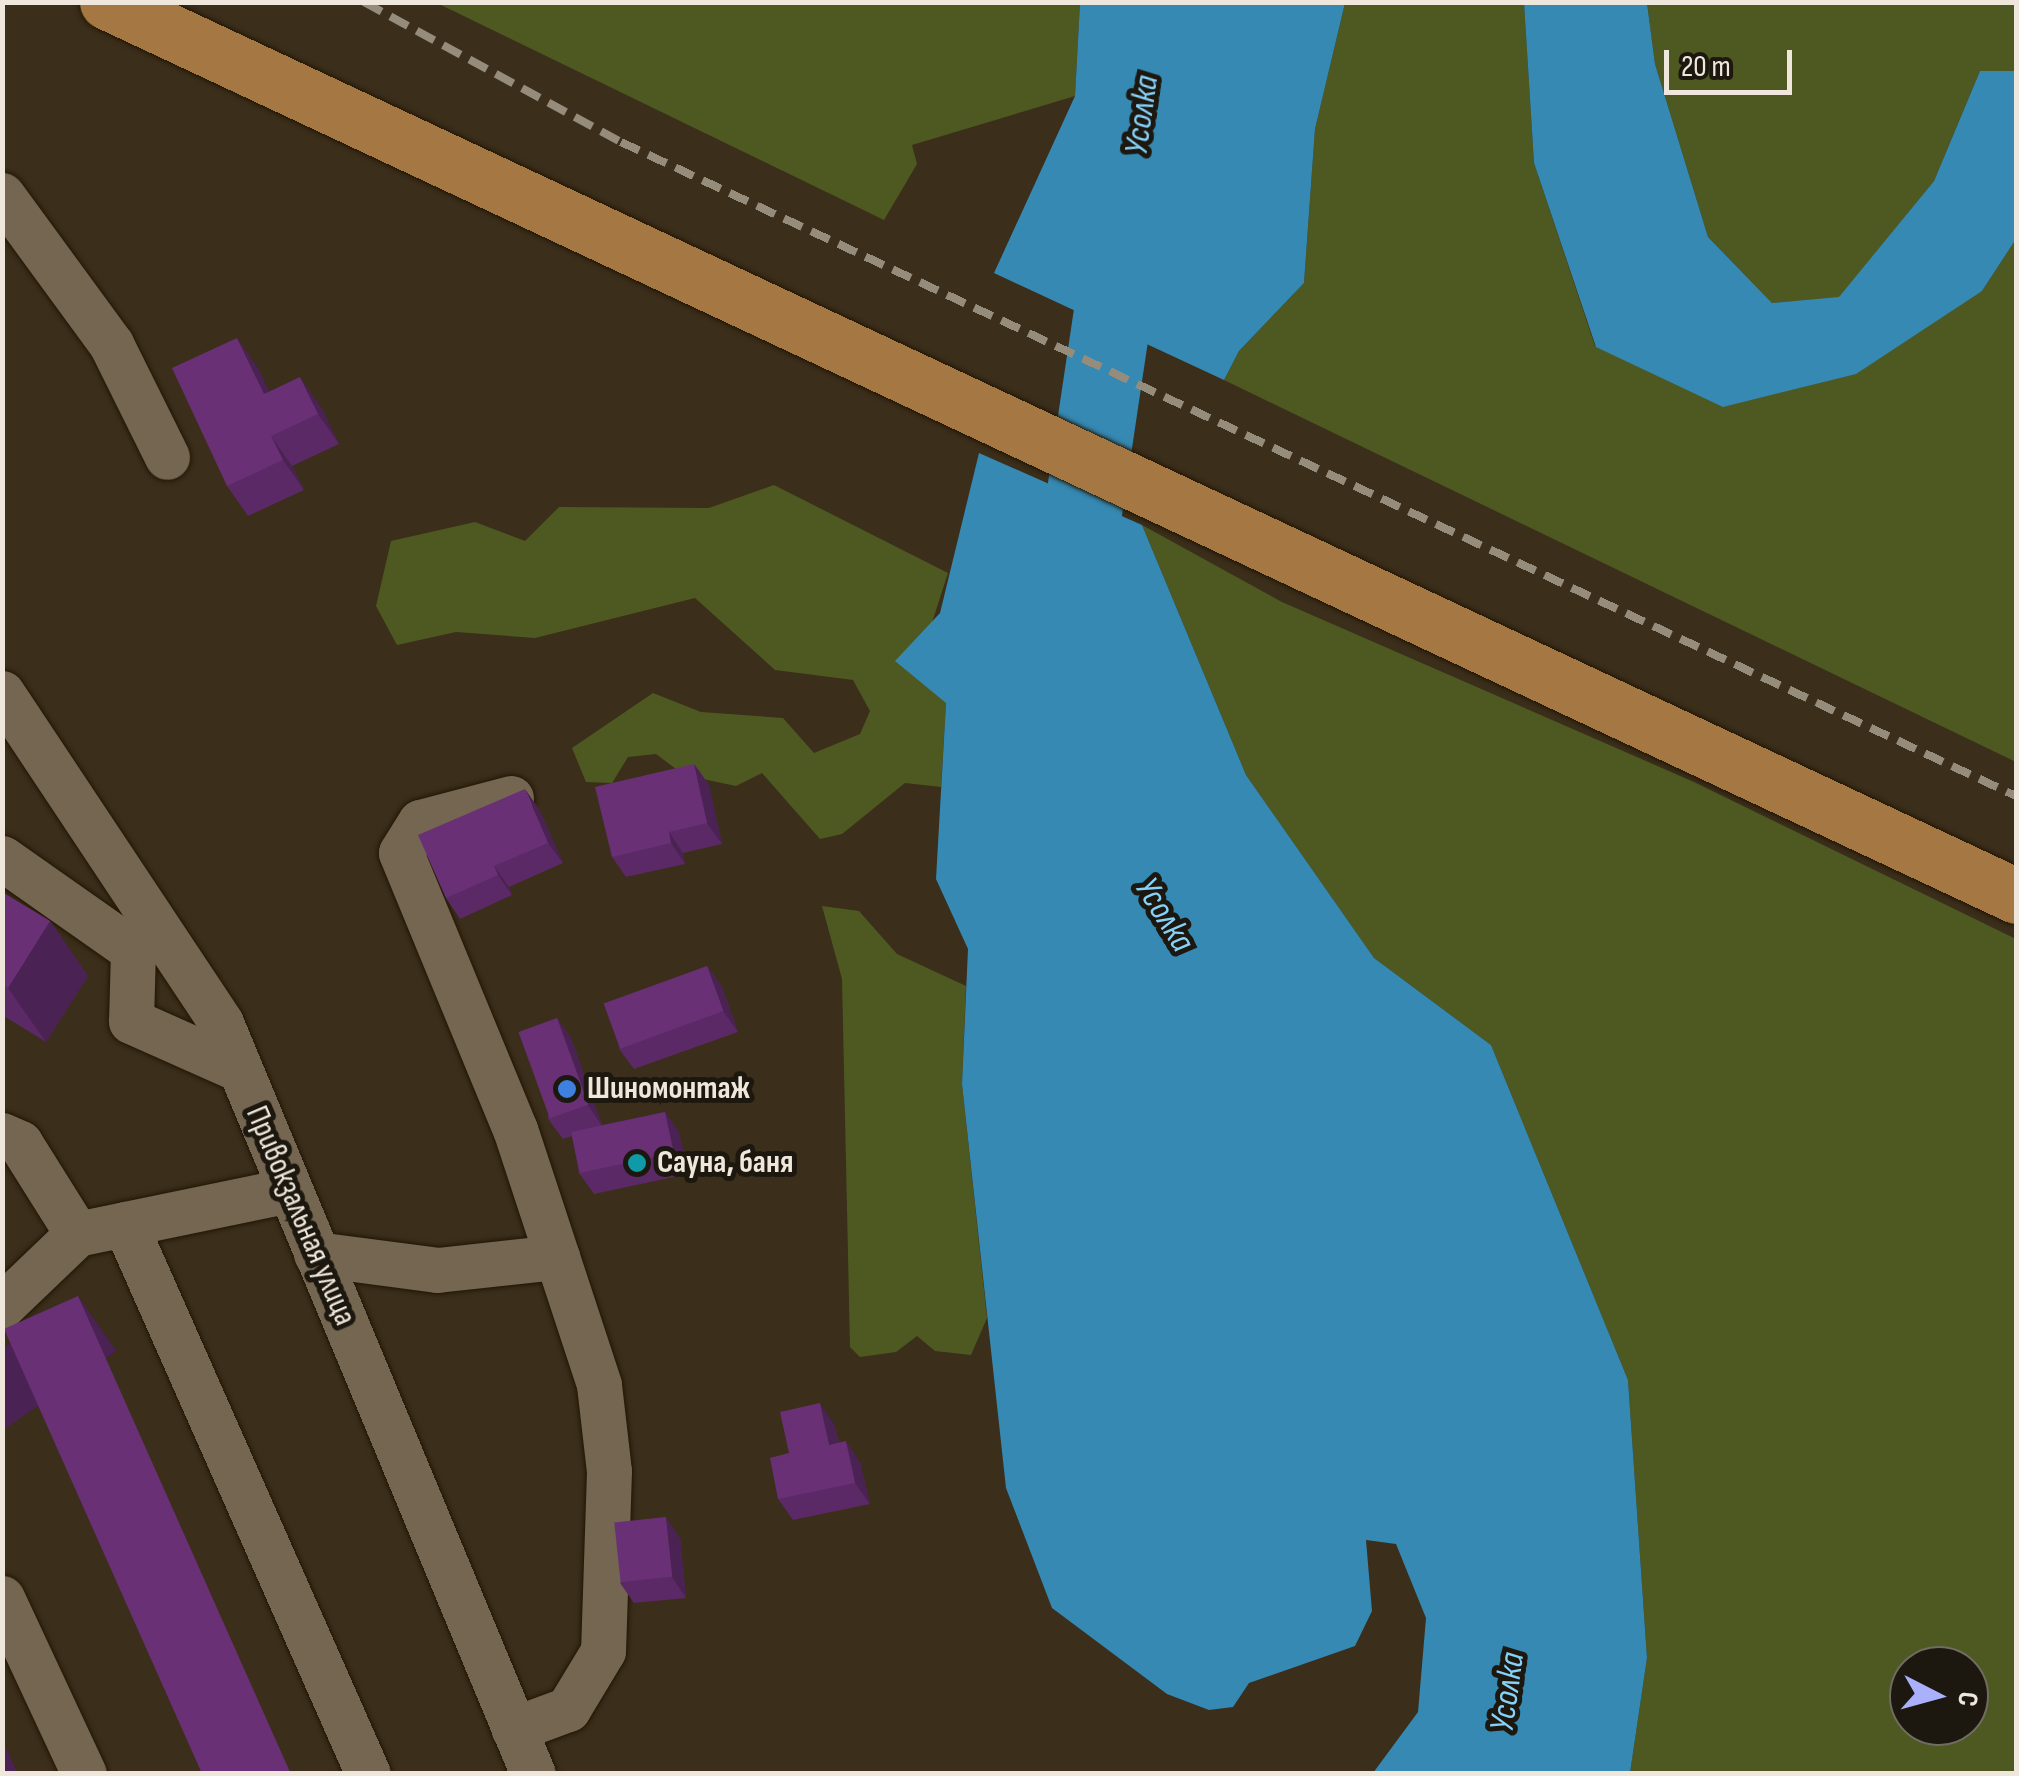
<!DOCTYPE html>
<meta charset="utf-8">
<style>
body{margin:0}
#map{position:relative;width:2019px;height:1776px;overflow:hidden;background:#3b2e1b;font-family:"Sofia Sans Condensed",sans-serif}
div>[style]{position:absolute}
.green>*{inset:0;background:#4d5921}
.water>*{inset:0;background:#3589b3}
.river>*{height:78px;margin:-39px;padding:0 39px;transform-origin:39px;border-radius:39px;background:#3589b3}
.roads{filter:drop-shadow(0 0 2px #211604) drop-shadow(0 0 2px #211604)}
.minor>*{height:45px;margin:-22.5px;padding:0 22.5px;transform-origin:22.5px;border-radius:22.5px;background:#746651}
.major>*{height:55px;margin:-27.5px;padding:0 27.5px;transform-origin:27.5px;border-radius:27.5px;background:#a57743}
.rail>*{height:8px;margin-top:-4px;transform-origin:0;background:repeating-linear-gradient(90deg,#968c7c 0 20px,transparent 0 30px)}
.wall>*{inset:0;background:#5b2965}
.shaded-wall>*{inset:0;background:#4a2253;transform-origin:0 0}
.building>*{inset:0;background:#6a3076;transform-origin:0 0}
.dots>*{width:28px;height:28px;translate:-50% -50%;box-sizing:border-box;border:5px solid #1d180f;border-radius:50%}
span{translate:-50% -50%;white-space:nowrap;text-align:center;line-height:1.15;-webkit-text-stroke:10px #1d180f;paint-order:stroke}
.poi-label{font-size:32px;color:#efe7db;font-weight:700}
.left{translate:0 -50%;text-align:left}
.street-label{font-size:32px;color:#efe7db}
.water-label{font-size:35px;color:#86d1fa;font-style:italic}
.frame{position:absolute;inset:0;border:5px solid #efe7db;pointer-events:none}
.north{position:absolute;left:1889px;top:1646px;width:100px;height:100px;box-sizing:border-box;background:#1d180f;border:2px solid #716b61;border-radius:50%;rotate:96deg;font-size:28px;font-weight:700;line-height:40px;text-align:center;color:#efe7db}
.north::after{content:'';display:block;margin:auto;width:35px;height:45px;background:#a9b0fc;clip-path:polygon(50% 0,100% 100%,50% 72%,0 100%)}
.scale{position:absolute;left:1664px;top:50px;width:128px;height:45px;box-sizing:border-box;border:5px solid #efe7db;border-top:0;padding-left:12px;font-size:30px;line-height:35px;white-space:nowrap;color:#efe7db;-webkit-text-stroke:8px #1d180f;paint-order:stroke}
</style>
<div id="map">
<div class="green">
<div style="clip-path:polygon(437px 3px,1080px 3px,1075px 96px,912px 145px,917px 164px,884px 220px)"></div>
<div style="clip-path:polygon(1345px 3px,1524px 3px,1534px 163px,1595px 346px,1982px 291px,2016px 239px,2016px 762px,1224px 380px,1239px 351px,1304px 283px,1315px 129px)"></div>
<div style="clip-path:polygon(1647px 3px,2016px 3px,2016px 71px,1980px 71px,1934px 181px,1839px 298px,1772px 303px,1708px 237px,1655px 64px)"></div>
<div style="clip-path:polygon(774px 485px,948px 573px,928px 635px,946px 703px,941px 787px,905px 783px,842px 834px,820px 839px,762px 773px,736px 786px,684px 775px,656px 754px,628px 757px,612px 783px,586px 782px,572px 748px,653px 693px,701px 712px,783px 718px,814px 753px,860px 734px,870px 711px,853px 680px,775px 670px,695px 598px,535px 638px,456px 632px,397px 645px,376px 606px,391px 541px,475px 522px,525px 541px,559px 507px,709px 508px)"></div>
<div style="clip-path:polygon(evenodd,1142px 525px,1282px 602px,1694px 782px,2016px 939px,2016px 1773px,1630px 1773px,1647px 1658px,1628px 1380px,1491px 1045px,1374px 958px,1246px 775px,1142px 525px,1909px 1666px,1969px 1666px,1969px 1726px,1909px 1726px,1909px 1666px)"></div>
<div style="clip-path:polygon(822px 906px,859px 911px,897px 954px,966px 986px,962px 1084px,987px 1318px,971px 1355px,935px 1351px,917px 1336px,896px 1352px,860px 1357px,850px 1347px,842px 979px)"></div>
</div>
<div class="water">
<div style="clip-path:polygon(1080px 3px,1345px 3px,1315px 129px,1304px 283px,1239px 351px,1224px 380px,994px 273px,1075px 96px)"></div>
<div style="clip-path:polygon(1524px 3px,1647px 3px,1655px 64px,1708px 237px,1772px 303px,1839px 297px,1934px 181px,1980px 71px,2016px 71px,2016px 239px,1982px 291px,1856px 374px,1723px 407px,1596px 347px,1534px 163px)"></div>
<div style="clip-path:polygon(979px 453px,1142px 525px,1246px 775px,1374px 958px,1491px 1045px,1628px 1380px,1647px 1658px,1630px 1773px,1373px 1773px,1418px 1712px,1426px 1618px,1396px 1544px,1366px 1540px,1372px 1611px,1355px 1646px,1249px 1683px,1233px 1707px,1209px 1710px,1167px 1694px,1052px 1608px,1006px 1488px,962px 1084px,968px 949px,936px 879px,946px 703px,895px 661px,940px 613px)"></div>
</div>
<div class="river">
<div style="left:1069px;top:606px;width:387px;rotate:-81.5deg"></div>
</div>
<div class="roads">
<div class="minor">
<div style="left:2px;top:195px;width:185px;rotate:53.8deg"></div>
<div style="left:111px;top:344px;width:126px;rotate:63.6deg"></div>
<div style="left:2px;top:693px;width:396px;rotate:56.4deg"></div>
<div style="left:221px;top:1023px;width:813px;rotate:67.44deg"></div>
<div style="left:511px;top:798px;width:94px;rotate:165.2deg"></div>
<div style="left:420px;top:822px;width:36px;rotate:122deg"></div>
<div style="left:401px;top:853px;width:299px;rotate:67.6deg"></div>
<div style="left:515px;top:1129px;width:269px;rotate:71.8deg"></div>
<div style="left:599px;top:1385px;width:87px;rotate:83.4deg"></div>
<div style="left:609px;top:1471px;width:180px;rotate:91.9deg"></div>
<div style="left:603px;top:1651px;width:68px;rotate:121.1deg"></div>
<div style="left:568px;top:1709px;width:58px;rotate:159.7deg"></div>
<div style="left:2px;top:858px;width:160px;rotate:35.1deg"></div>
<div style="left:133px;top:950px;width:71px;rotate:91.6deg"></div>
<div style="left:131px;top:1021px;width:118px;rotate:24deg"></div>
<div style="left:2px;top:1135px;width:20px;rotate:24deg"></div>
<div style="left:20px;top:1143px;width:107px;rotate:57.9deg"></div>
<div style="left:125px;top:1224px;width:601px;rotate:66.16deg"></div>
<div style="left:316px;top:1254px;width:122px;rotate:7.5deg"></div>
<div style="left:437px;top:1270px;width:121px;rotate:-6.2deg"></div>
<div style="left:2px;top:1306px;width:104px;rotate:-43.8deg"></div>
<div style="left:77px;top:1234px;width:217px;rotate:-11.7deg"></div>
<div style="left:2px;top:1598px;width:194px;rotate:65deg"></div>
</div>
<div class="major">
<div style="left:107px;top:2px;width:2108px;rotate:25.09deg"></div>
</div>
</div>
<div class="rail">
<div style="left:364px;top:2px;width:293px;rotate:28.6deg"></div>
<div style="left:621px;top:142px;width:1541px;rotate:25.12deg"></div>
</div>
<div class="wall">
<div style="clip-path:polygon(258px 368px,269px 392px,321px 407px,339px 444px,292px 466px,304px 490px,248px 516px,227px 486px)"></div>
<div style="clip-path:polygon(694px 764px,709px 785px,722px 844px,683px 853px,685px 864px,626px 877px,612px 857px)"></div>
<div style="clip-path:polygon(539px 809px,563px 863px,509px 887px,512px 895px,460px 919px,446px 898px)"></div>
<div style="clip-path:polygon(2px 892px,50px 921px,88px 976px,46px 1042px,2px 1015px)"></div>
<div style="clip-path:polygon(707px 966px,722px 987px,738px 1032px,634px 1069px,619px 1049px)"></div>
<div style="clip-path:polygon(557px 1018px,571px 1038px,602px 1125px,665px 1112px,679px 1132px,688px 1174px,594px 1194px,579px 1173px,572px 1136px,563px 1139px,548px 1119px)"></div>
<div style="clip-path:polygon(834px 1424px,839px 1443px,860px 1462px,870px 1504px,793px 1520px,778px 1499px,789px 1453px)"></div>
<div style="clip-path:polygon(680px 1538px,686px 1598px,634px 1603px,620px 1583px)"></div>
</div>
<div class="shaded-wall">
<div style="clip-path:polygon(237px 338px,258px 368px,285px 425px,264px 394px)"></div>
<div style="clip-path:polygon(300px 377px,321px 407px,339px 444px,318px 414px)"></div>
<div style="clip-path:polygon(271px 436px,292px 466px,304px 490px,283px 460px)"></div>
<div style="clip-path:polygon(694px 764px,709px 785px,722px 844px,707px 823px)"></div>
<div style="clip-path:polygon(525px 789px,539px 809px,563px 863px,548px 843px)"></div>
<div style="clip-path:polygon(669px 832px,683px 853px,685px 864px,671px 843px)"></div>
<div style="clip-path:polygon(494px 866px,509px 887px,512px 895px,498px 875px)"></div>
<div style="clip-path:polygon(50px 921px,88px 976px,46px 1042px,8px 988px)"></div>
<div style="clip-path:polygon(707px 966px,722px 987px,738px 1032px,723px 1011px)"></div>
<div style="clip-path:polygon(557px 1018px,571px 1038px,602px 1126px,588px 1105px)"></div>
<div style="clip-path:polygon(665px 1112px,679px 1132px,688px 1174px,674px 1153px)"></div>
<div style="left:78px;top:1296px;width:67px;height:525px;rotate:55deg"></div>
<div style="clip-path:polygon(820px 1403px,834px 1424px,844px 1466px,829px 1445px)"></div>
<div style="clip-path:polygon(846px 1441px,860px 1462px,870px 1504px,855px 1483px)"></div>
<div style="clip-path:polygon(666px 1517px,680px 1538px,686px 1598px,672px 1577px)"></div>
<div style="clip-path:polygon(2px 1739px,18px 1774px,3px 1774px)"></div>
</div>
<div class="building">
<div style="clip-path:polygon(237px 338px,264px 394px,300px 377px,318px 414px,271px 436px,283px 460px,227px 486px,172px 368px)"></div>
<div style="clip-path:polygon(694px 764px,707px 823px,669px 832px,671px 843px,612px 857px,595px 787px)"></div>
<div style="clip-path:polygon(525px 789px,548px 843px,494px 866px,498px 875px,446px 898px,418px 835px)"></div>
<div style="clip-path:polygon(2px 892px,50px 921px,8px 988px,2px 984px)"></div>
<div style="left:707px;top:966px;width:48px;height:110px;rotate:70deg"></div>
<div style="left:557px;top:1018px;width:92px;height:41px;rotate:70deg"></div>
<div style="left:665px;top:1112px;width:42px;height:96px;rotate:78deg"></div>
<div style="left:78px;top:1296px;width:525px;height:81px;rotate:66deg"></div>
<div style="clip-path:polygon(820px 1403px,829px 1445px,846px 1441px,855px 1483px,778px 1499px,770px 1458px,789px 1453px,780px 1412px)"></div>
<div style="left:666px;top:1517px;width:60px;height:52px;rotate:84deg"></div>
</div>
<div class="dots">
<div style="left:567px;top:1089px;background:#3f7fe0"></div>
<div style="left:637px;top:1163px;background:#0f9aa8"></div>
</div>
<div class="poi-label">
<span class="left" style="left:587px;top:1089px">Шиномонтаж</span>
<span class="left" style="left:657px;top:1163px">Сауна, баня</span>
</div>
<div class="street-label">
<span style="left:300px;top:1216px;rotate:67deg">Привокзальная улица</span>
</div>
<div class="water-label">
<span style="left:1142px;top:115px;rotate:-82deg">Усолка</span>
<span style="left:1164px;top:915px;rotate:58deg">Усолка</span>
<span style="left:1508px;top:1692px;rotate:-82deg">Усолка</span>
</div>
<div class="frame"></div>
<div class="north">С</div>
<div class="scale">20 m</div>
</div>
